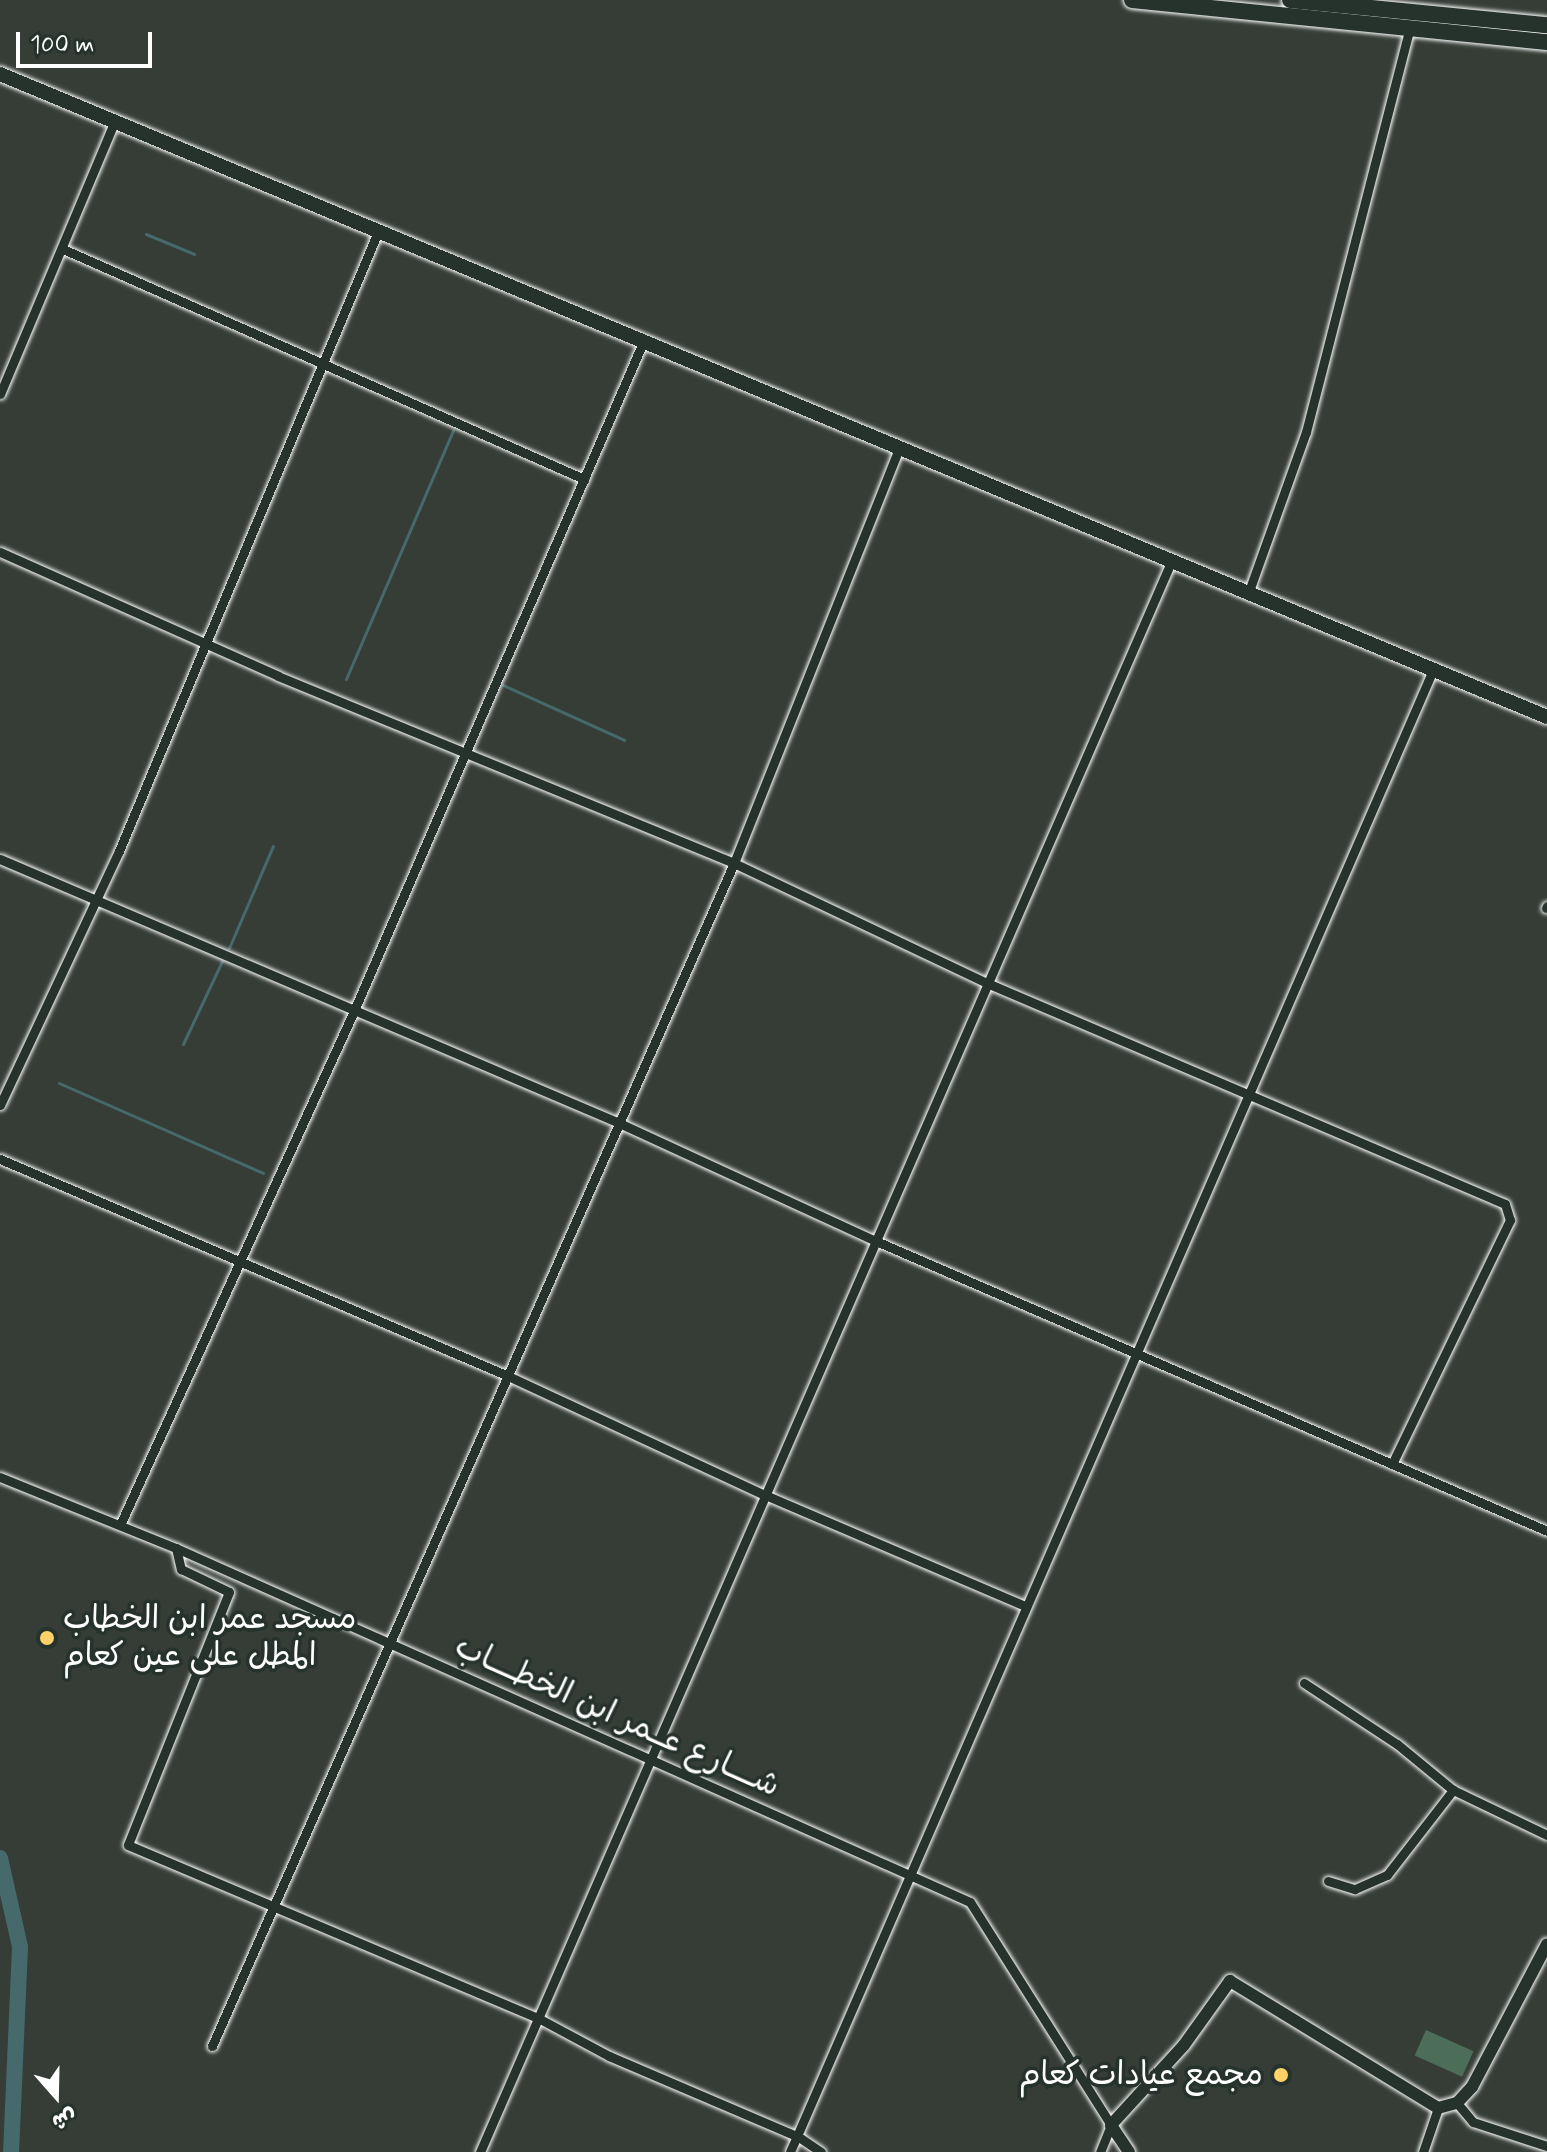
<!DOCTYPE html>
<meta charset="utf-8">
<style>
body{margin:0}
#map{position:relative;width:1547px;height:2152px;overflow:hidden;background:#353d36;font-family:Mynerve,"Playpen Sans Arabic",sans-serif}
div>[style]{position:absolute}
.green>*{inset:0;background:#4c6e59;transform-origin:0 0}
.stream>*{height:3px;margin:-1.5px;padding:0 1.5px;transform-origin:1.5px;border-radius:1.5px;background:#46696c}
.river>*{height:16px;margin:-8px;padding:0 8px;transform-origin:8px;border-radius:8px;background:#46696c}
.roads{filter:drop-shadow(0 0 2px #fff) drop-shadow(0 0 2px #fff)}
.street>*{height:9px;margin:-4.5px;padding:0 4.5px;transform-origin:4.5px;border-radius:4.5px;background:#26332d}
.secondary>*{height:12px;margin:-6px;padding:0 6px;transform-origin:6px;border-radius:6px;background:#26332d}
.primary>*{height:14px;margin:-7px;padding:0 7px;transform-origin:7px;border-radius:7px;background:#26332d}
.highway>*{height:16px;margin:-8px;padding:0 8px;transform-origin:8px;border-radius:8px;background:#26332d}
.dots>*{width:22px;height:22px;translate:-50% -50%;box-sizing:border-box;border:4px solid #26332d;border-radius:50%}
span{translate:-50% -50%;white-space:nowrap;text-align:center;line-height:1.15;-webkit-text-stroke:7px #26332d;paint-order:stroke}
.poi-label{font-size:32px;color:#fff}
.left{translate:0 -50%;text-align:left}
.right{translate:-100% -50%;text-align:right}
.street-label{font-size:32px;color:#fff}
.north{position:absolute;left:16px;top:2056px;width:80px;height:80px;-webkit-text-stroke:6px #26332d;paint-order:stroke;rotate:160deg;font-size:22px;font-weight:700;line-height:32px;text-align:center;color:#fff}
.north::after{content:'';display:block;margin:auto;width:28px;height:36px;background:#fff;clip-path:polygon(50% 0,100% 100%,50% 72%,0 100%)}
.scale{position:absolute;left:16px;top:32px;width:136px;height:36px;box-sizing:border-box;border:4px solid #fff;border-top:0;padding-left:10px;font-size:24px;line-height:28px;white-space:nowrap;color:#fff;-webkit-text-stroke:6px #26332d;paint-order:stroke}
</style>
<div id="map">
<div class="green">
<div style="left:1426px;top:2030px;width:52px;height:28px;rotate:24deg"></div>
</div>
<div class="stream">
<div style="left:146px;top:234px;width:52px;rotate:22.6deg"></div>
<div style="left:346px;top:679px;width:271px;rotate:-66.7deg"></div>
<div style="left:503px;top:685px;width:133px;rotate:24.4deg"></div>
<div style="left:229px;top:948px;width:111px;rotate:-66.7deg"></div>
<div style="left:183px;top:1044px;width:92px;rotate:-64.8deg"></div>
<div style="left:59px;top:1083px;width:223px;rotate:23.8deg"></div>
</div>
<div class="river">
<div style="left:0;top:1858px;width:91px;rotate:77.3deg"></div>
<div style="left:20px;top:1947px;width:205px;rotate:92.5deg"></div>
</div>
<div class="roads">
<div class="street">
<div style="left:63px;top:249px;width:570px;rotate:23.82deg"></div>
<div style="left:0;top:394px;width:296px;rotate:-67.2deg"></div>
<div style="left:0;top:552px;width:304px;rotate:24deg"></div>
<div style="left:278px;top:676px;width:493px;rotate:22.3deg"></div>
<div style="left:734px;top:863px;width:280px;rotate:25.4deg"></div>
<div style="left:987px;top:983px;width:563px;rotate:23.11deg"></div>
<div style="left:1505px;top:1204px;width:17px;rotate:73deg"></div>
<div style="left:1510px;top:1220px;width:271px;rotate:115.8deg"></div>
<div style="left:1249px;top:591px;width:169px;rotate:-70.3deg"></div>
<div style="left:1306px;top:432px;width:417px;rotate:-75.6deg"></div>
<div style="left:0;top:859px;width:671px;rotate:23.09deg"></div>
<div style="left:617px;top:1122px;width:285px;rotate:24.7deg"></div>
<div style="left:876px;top:1241px;width:731px;rotate:23.37deg"></div>
<div style="left:1546px;top:908px;width:2px;rotate:-63deg"></div>
<div style="left:0;top:1105px;width:280px;rotate:-64.9deg"></div>
<div style="left:119px;top:851px;width:674px;rotate:-67.31deg"></div>
<div style="left:0;top:1159px;width:550px;rotate:23.12deg"></div>
<div style="left:506px;top:1375px;width:285px;rotate:24.9deg"></div>
<div style="left:765px;top:1495px;width:283px;rotate:23.1deg"></div>
<div style="left:0;top:1477px;width:190px;rotate:22deg"></div>
<div style="left:176px;top:1548px;width:869px;rotate:24.03deg"></div>
<div style="left:970px;top:1902px;width:264px;rotate:57.7deg"></div>
<div style="left:1111px;top:2125px;width:29px;rotate:112deg"></div>
<div style="left:120px;top:1525px;width:563px;rotate:-65.53deg"></div>
<div style="left:353px;top:1013px;width:733px;rotate:-66.62deg"></div>
<div style="left:176px;top:1548px;width:22px;rotate:77deg"></div>
<div style="left:181px;top:1569px;width:53px;rotate:25.6deg"></div>
<div style="left:229px;top:1592px;width:272px;rotate:111.8deg"></div>
<div style="left:128px;top:1845px;width:447px;rotate:22.9deg"></div>
<div style="left:540px;top:2019px;width:78px;rotate:28.2deg"></div>
<div style="left:609px;top:2056px;width:204px;rotate:23.1deg"></div>
<div style="left:797px;top:2136px;width:17px;rotate:114deg"></div>
<div style="left:1304px;top:1683px;width:111px;rotate:33.3deg"></div>
<div style="left:1397px;top:1744px;width:72px;rotate:39.4deg"></div>
<div style="left:1453px;top:1790px;width:104px;rotate:25.6deg"></div>
<div style="left:1328px;top:1881px;width:28px;rotate:17deg"></div>
<div style="left:1355px;top:1889px;width:35px;rotate:-24deg"></div>
<div style="left:1387px;top:1875px;width:108px;rotate:-52.2deg"></div>
<div style="left:212px;top:2046px;width:1293px;rotate:-66.19deg"></div>
<div style="left:734px;top:863px;width:447px;rotate:-68.3deg"></div>
<div style="left:1457px;top:2103px;width:25px;rotate:50deg"></div>
<div style="left:1473px;top:2122px;width:78px;rotate:18deg"></div>
<div style="left:480px;top:2152px;width:1731px;rotate:-66.51deg"></div>
<div style="left:821px;top:2152px;width:29px;rotate:-146deg"></div>
<div style="left:797px;top:2136px;width:1598px;rotate:-66.55deg"></div>
<div style="left:1423px;top:2152px;width:46px;rotate:-71.2deg"></div>
</div>
<div class="secondary">
<div style="left:1129px;top:2152px;width:32px;rotate:-124deg"></div>
<div style="left:1111px;top:2125px;width:108px;rotate:-47.6deg"></div>
<div style="left:1184px;top:2045px;width:79px;rotate:-54.3deg"></div>
<div style="left:1230px;top:1981px;width:244px;rotate:31.4deg"></div>
<div style="left:1438px;top:2108px;width:20px;rotate:-15deg"></div>
<div style="left:1457px;top:2103px;width:22px;rotate:-47deg"></div>
<div style="left:1472px;top:2087px;width:161px;rotate:-62.3deg"></div>
</div>
<div class="primary">
<div style="left:0;top:74px;width:1675px;rotate:22.57deg"></div>
</div>
<div class="highway">
<div style="left:1132px;top:0;width:417px;rotate:5.8deg"></div>
<div style="left:1290px;top:0;width:258px;rotate:5.6deg"></div>
</div>
</div>
<div class="dots">
<div style="left:47px;top:1638px;background:#ffd166"></div>
<div style="left:1281px;top:2075px;background:#ffd166"></div>
</div>
<div class="poi-label">
<span class="left" style="left:63px;top:1638px">مسجد عمر ابن الخطاب<br>المطل على عين كعام</span>
<span class="right" style="left:1263px;top:2075px">مجمع عيادات كعام</span>
</div>
<div class="street-label">
<span style="left:617px;top:1717px;rotate:24deg">شــــارع عــمر ابن الخطــــاب</span>
</div>
<div class="north">ش</div>
<div class="scale">100 m</div>
</div>
